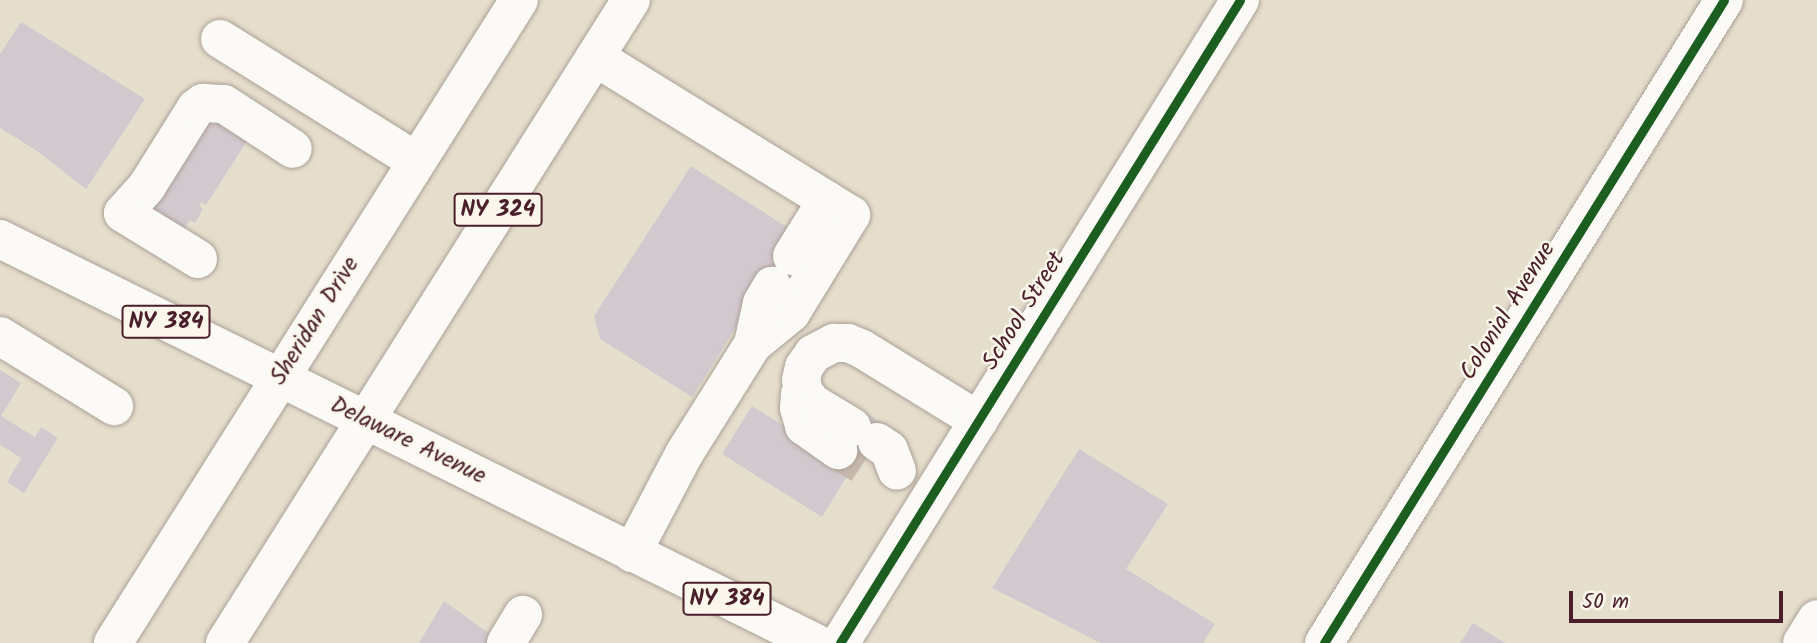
<!DOCTYPE html>
<style>
body{margin:0}
#map{position:relative;width:1817px;height:643px;overflow:hidden;background:#e6decc;font-family:Kalam,sans-serif}
div>[style]{position:absolute}
.building>*{inset:0;background:#d2c9cf}
.minor-tunnel>*{height:38px;margin-top:-19px;transform-origin:0;background:repeating-linear-gradient(90deg,#c7b8ac 0 38px,transparent 0 57px)}
.roads{filter:drop-shadow(0 0 2px #aaa097) drop-shadow(0 0 2px #aaa097)}
.minor>*{height:38px;margin:-19px;padding:0 19px;transform-origin:19px;border-radius:19px;background:#fbfaf7}
.major>*{height:38px;margin:-19px;padding:0 19px;transform-origin:19px;border-radius:19px;background:#fbfaf7}
.cycleway>*{height:9px;margin:-4.5px;padding:0 4.5px;transform-origin:4.5px;border-radius:4.5px;background:#1b5e20}
span{translate:-50% -50%;white-space:nowrap;text-align:center;line-height:1.15;-webkit-text-stroke:5px #fbf7ec;paint-order:stroke}
.shield-label span{padding:2px 5px;background:#fbf7ec;border:2px solid;border-radius:5px;-webkit-text-stroke-width:0}
.shield-label{font-size:23px;color:#4a1f2b;font-weight:700}
.street-label{font-size:24px;color:#4a1f2b}
.scale{position:absolute;left:1569px;top:591px;width:214px;height:32px;box-sizing:border-box;border:4px solid #4a1f2b;border-top:0;padding-left:9px;font-size:21px;line-height:24px;white-space:nowrap;color:#4a1f2b;-webkit-text-stroke:5px #fbf7ec;paint-order:stroke}
</style>
<div id="map">
<div class="building">
<div style="clip-path:polygon(21px 22px,145px 99px,86px 189px,37px 151px,0 128px,0 54px)"></div>
<div style="clip-path:polygon(205px 114px,247px 141px,206px 205px,201px 202px,199px 206px,203px 209px,195px 223px,190px 220px,184px 229px,149px 208px)"></div>
<div style="clip-path:polygon(691px 166px,796px 233px,803px 264px,784px 294px,765px 281px,692px 397px,600px 339px,594px 316px)"></div>
<div style="clip-path:polygon(0 370px,21px 383px,1px 416px,35px 437px,41px 427px,58px 438px,24px 493px,7px 482px,21px 458px,0 445px)"></div>
<div style="clip-path:polygon(752px 406px,834px 457px,863px 411px,887px 426px,858px 472px,852px 468px,822px 517px,722px 454px)"></div>
<div style="clip-path:polygon(1079px 449px,1168px 504px,1126px 569px,1215px 624px,1203px 643px,1101px 643px,992px 588px)"></div>
<div style="clip-path:polygon(444px 601px,494px 637px,491px 643px,419px 643px)"></div>
<div style="clip-path:polygon(1473px 623px,1505px 643px,1460px 643px)"></div>
</div>
<div class="minor-tunnel">
<div style="left:838px;top:450px;width:28px;rotate:32deg"></div>
</div>
<div class="roads">
<div class="minor">
<div style="left:220px;top:39px;width:231px;rotate:31.9deg"></div>
<div style="left:595px;top:57px;width:301px;rotate:31.7deg"></div>
<div style="left:851px;top:215px;width:115px;rotate:121.5deg"></div>
<div style="left:791px;top:313px;width:49px;rotate:140.8deg"></div>
<div style="left:753px;top:344px;width:130px;rotate:122.1deg"></div>
<div style="left:684px;top:454px;width:112px;rotate:117.7deg"></div>
<div style="left:792px;top:256px;width:66px;rotate:-58deg"></div>
<div style="left:198px;top:259px;width:88px;rotate:-148.5deg"></div>
<div style="left:123px;top:213px;width:36px;rotate:-48deg"></div>
<div style="left:147px;top:186px;width:92px;rotate:-57.9deg"></div>
<div style="left:196px;top:108px;width:9px;rotate:-36deg"></div>
<div style="left:203px;top:103px;width:21px;rotate:3deg"></div>
<div style="left:224px;top:104px;width:82px;rotate:33.1deg"></div>
<div style="left:0;top:336px;width:134px;rotate:31.6deg"></div>
<div style="left:753px;top:344px;width:42px;rotate:-77.6deg"></div>
<div style="left:762px;top:303px;width:20px;rotate:-60deg"></div>
<div style="left:800px;top:394px;width:14px;rotate:94deg"></div>
<div style="left:799px;top:408px;width:19px;rotate:74deg"></div>
<div style="left:804px;top:426px;width:42px;rotate:35.2deg"></div>
<div style="left:852px;top:427px;width:47px;rotate:-149deg"></div>
<div style="left:812px;top:403px;width:14px;rotate:-126deg"></div>
<div style="left:804px;top:392px;width:12px;rotate:-104deg"></div>
<div style="left:801px;top:380px;width:13px;rotate:-77deg"></div>
<div style="left:804px;top:367px;width:16px;rotate:-55deg"></div>
<div style="left:813px;top:354px;width:24px;rotate:-28deg"></div>
<div style="left:834px;top:343px;width:14px"></div>
<div style="left:848px;top:343px;width:15px;rotate:23deg"></div>
<div style="left:862px;top:349px;width:137px;rotate:31.6deg"></div>
<div style="left:877px;top:442px;width:14px;rotate:34deg"></div>
<div style="left:889px;top:450px;width:22px;rotate:69deg"></div>
<div style="left:506px;top:643px;width:33px;rotate:-59deg"></div>
<div style="left:840px;top:643px;width:757px;rotate:-58.11deg"></div>
<div style="left:1324px;top:643px;width:757px;rotate:-58.11deg"></div>
<div style="left:1802px;top:643px;width:28px;rotate:-58deg"></div>
</div>
<div class="major">
<div style="left:0;top:239px;width:911px;rotate:26.34deg"></div>
<div style="left:113px;top:643px;width:760px;rotate:-57.73deg"></div>
<div style="left:225px;top:643px;width:760px;rotate:-57.73deg"></div>
</div>
</div>
<div class="cycleway">
<div style="left:840px;top:643px;width:757px;rotate:-58.11deg"></div>
<div style="left:1324px;top:643px;width:757px;rotate:-58.11deg"></div>
</div>
<div class="shield-label">
<span style="left:498px;top:210px">NY 324</span>
<span style="left:166px;top:322px">NY 384</span>
<span style="left:727px;top:599px">NY 384</span>
</div>
<div class="street-label">
<span style="left:1024px;top:311px;rotate:-58deg">School Street</span>
<span style="left:1508px;top:311px;rotate:-58deg">Colonial Avenue</span>
<span style="left:315px;top:321px;rotate:-58deg">Sheridan Drive</span>
<span style="left:408px;top:441px;rotate:26deg">Delaware Avenue</span>
</div>
<div class="scale">50 m</div>
</div>
